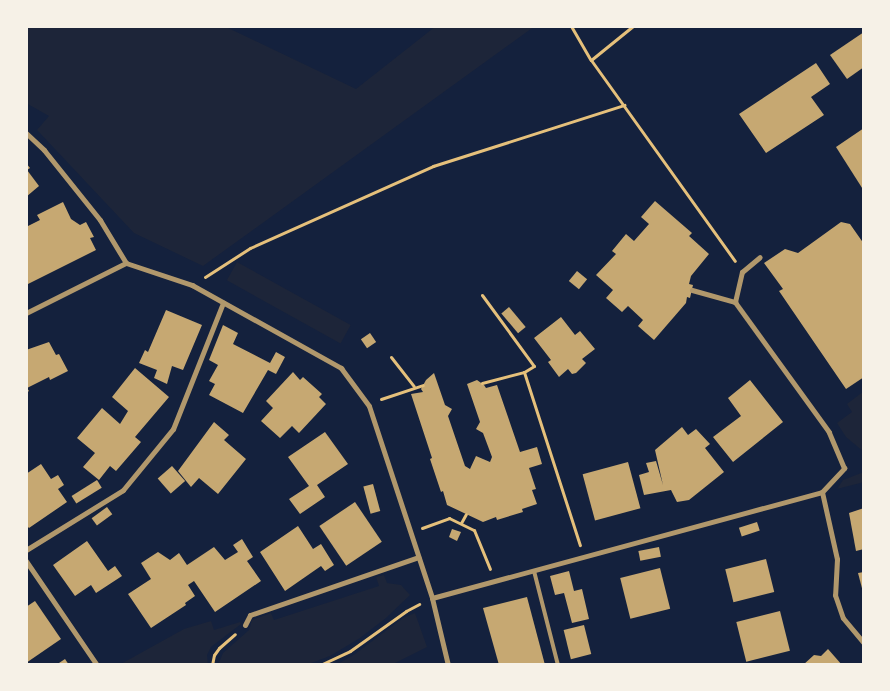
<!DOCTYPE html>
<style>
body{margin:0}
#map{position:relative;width:890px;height:691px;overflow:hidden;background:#14213d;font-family:"Source Serif 4",serif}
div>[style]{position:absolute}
.green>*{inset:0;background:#1d2539;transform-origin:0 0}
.building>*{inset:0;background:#c6a872;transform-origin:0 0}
.path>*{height:3px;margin:-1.5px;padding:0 1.5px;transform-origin:1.5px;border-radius:1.5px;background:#e5c07b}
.service>*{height:4px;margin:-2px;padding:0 2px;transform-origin:2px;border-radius:2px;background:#b1986c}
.minor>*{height:5px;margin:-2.5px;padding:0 2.5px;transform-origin:2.5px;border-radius:2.5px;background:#b1986c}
span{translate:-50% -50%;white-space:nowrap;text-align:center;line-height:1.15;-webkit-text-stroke:5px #f6f1e7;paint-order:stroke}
.frame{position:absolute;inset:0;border:28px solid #f6f1e7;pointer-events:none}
</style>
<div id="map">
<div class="green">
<div style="clip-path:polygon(26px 26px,224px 26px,356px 89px,436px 26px,535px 26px,203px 266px,134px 233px,37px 130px,49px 116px,26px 103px)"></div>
<div style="left:237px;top:262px;width:130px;height:21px;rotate:29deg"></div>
<div style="clip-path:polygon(864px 391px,864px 452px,846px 437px,837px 423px,852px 412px,847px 404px)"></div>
<div style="clip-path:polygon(864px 472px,864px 482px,837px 489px,843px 480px)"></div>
<div style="clip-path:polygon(384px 575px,387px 583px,401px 585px,410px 595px,386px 618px,360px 638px,330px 656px,306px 665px,218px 665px,223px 653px,249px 630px,252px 620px,271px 613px,274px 620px,379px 586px,376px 577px)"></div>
<div style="clip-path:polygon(415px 613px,427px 647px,391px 665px,336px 665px,355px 654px,403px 618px)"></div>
<div style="clip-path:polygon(211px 621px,214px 630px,240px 622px,241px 624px,211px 647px,207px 655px,208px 665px,119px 665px,184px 629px)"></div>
</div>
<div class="building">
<div style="clip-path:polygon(864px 32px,864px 67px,847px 79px,830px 55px)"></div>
<div style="clip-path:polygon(816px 63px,830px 84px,811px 97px,824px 115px,766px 153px,739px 114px)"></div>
<div style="clip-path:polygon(864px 128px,864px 191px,836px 147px)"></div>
<div style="clip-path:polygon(26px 163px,30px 168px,27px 170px,39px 186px,26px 197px)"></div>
<div style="clip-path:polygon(655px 201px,692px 233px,689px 236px,709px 254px,691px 276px,689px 284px,693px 285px,690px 298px,687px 297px,686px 303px,654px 340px,638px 326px,643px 320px,628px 306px,622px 312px,606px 298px,613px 290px,596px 275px,616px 254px,612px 251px,626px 234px,634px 241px,649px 224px,641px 217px)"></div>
<div style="clip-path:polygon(63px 202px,71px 219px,80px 225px,86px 222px,94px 237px,90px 238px,96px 250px,26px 285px,26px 227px,40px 220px,37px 215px)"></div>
<div style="clip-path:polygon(841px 222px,850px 224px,864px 244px,864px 377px,846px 389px,779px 291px,783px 289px,764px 263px,785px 249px,798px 253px)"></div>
<div style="left:577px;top:271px;width:13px;height:13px;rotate:39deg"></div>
<div style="left:509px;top:307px;width:26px;height:10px;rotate:50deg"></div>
<div style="clip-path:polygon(166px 310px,202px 325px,183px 370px,172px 366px,167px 384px,154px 378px,157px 370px,139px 363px,145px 350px,148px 352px)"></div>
<div style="clip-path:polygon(561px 317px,575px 335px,580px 331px,595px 349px,582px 359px,586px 363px,576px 373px,572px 374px,568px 369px,559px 377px,548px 362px,551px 360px,534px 338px)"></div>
<div style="clip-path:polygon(223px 325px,238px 333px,233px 344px,270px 363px,276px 352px,285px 357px,276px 374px,268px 370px,243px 413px,209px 395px,215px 384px,209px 381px,218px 365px,209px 360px)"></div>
<div style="left:370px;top:333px;width:11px;height:11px;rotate:56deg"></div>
<div style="clip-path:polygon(49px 342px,56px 355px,59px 354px,68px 371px,50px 380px,49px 377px,27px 388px,29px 391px,26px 393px,26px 350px)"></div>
<div style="clip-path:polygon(135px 368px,169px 397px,135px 437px,141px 442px,116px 471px,110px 466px,99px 480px,83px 467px,95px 453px,77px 438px,102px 408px,120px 424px,128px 411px,112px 397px)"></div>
<div style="clip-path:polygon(293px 372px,300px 380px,303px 377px,322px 394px,319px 397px,326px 404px,299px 433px,292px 426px,280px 438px,261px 421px,273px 408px,266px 401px)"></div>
<div style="clip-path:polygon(434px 373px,445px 405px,452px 409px,448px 416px,465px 466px,470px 469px,476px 456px,490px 462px,492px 457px,483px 433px,476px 429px,480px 422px,467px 384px,477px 380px,484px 385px,486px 388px,497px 385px,520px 452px,537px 447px,542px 464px,529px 468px,536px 489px,532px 490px,537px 504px,522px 509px,523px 512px,497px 520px,496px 517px,483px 522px,447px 505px,443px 491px,441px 492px,430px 459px,432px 458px,411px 394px,423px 392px,421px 389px,426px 380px)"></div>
<div style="clip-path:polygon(750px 380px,783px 422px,733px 462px,713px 437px,741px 416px,728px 398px)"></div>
<div style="clip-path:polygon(214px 422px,229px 435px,224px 440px,246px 459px,218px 494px,199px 478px,191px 487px,178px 471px)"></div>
<div style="clip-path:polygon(682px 427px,688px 435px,696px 429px,710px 444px,705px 448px,724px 472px,689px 500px,677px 502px,671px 490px,644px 495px,639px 475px,649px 472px,646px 463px,656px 461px,663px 485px,655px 450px)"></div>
<div style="clip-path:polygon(325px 432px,348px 464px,317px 485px,325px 497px,300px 514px,289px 499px,309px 486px,288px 457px)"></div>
<div style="left:628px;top:462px;width:48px;height:47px;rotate:75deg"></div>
<div style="clip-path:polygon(41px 464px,51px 479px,58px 475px,64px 485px,58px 489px,67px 502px,29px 528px,26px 525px,26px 474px)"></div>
<div style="left:172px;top:466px;width:20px;height:19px;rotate:49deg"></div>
<div style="left:97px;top:480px;width:9px;height:30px;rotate:58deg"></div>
<div style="left:373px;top:484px;width:28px;height:10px;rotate:75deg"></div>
<div style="left:355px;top:502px;width:48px;height:43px;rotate:56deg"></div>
<div style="left:107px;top:507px;width:9px;height:19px;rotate:54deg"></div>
<div style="clip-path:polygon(864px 508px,864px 549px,856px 551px,849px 513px)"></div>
<div style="left:757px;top:522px;width:9px;height:19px;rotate:72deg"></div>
<div style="clip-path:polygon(298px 526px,313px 549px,321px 544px,334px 565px,325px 571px,321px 566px,285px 591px,260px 552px)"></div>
<div style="clip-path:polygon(452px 529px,461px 532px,457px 541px,449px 537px)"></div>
<div style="clip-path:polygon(242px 539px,253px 557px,247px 561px,261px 581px,215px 612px,194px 581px,188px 585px,195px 596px,185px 603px,186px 605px,151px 628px,128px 594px,151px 579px,141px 563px,158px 552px,170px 560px,179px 553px,187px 565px,214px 547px,225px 560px,238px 552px,233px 545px)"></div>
<div style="clip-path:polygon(87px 541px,108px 571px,115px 566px,122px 576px,96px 593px,91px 585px,75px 596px,53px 565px)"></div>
<div style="left:659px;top:547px;width:10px;height:21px;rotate:79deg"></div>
<div style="left:766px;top:559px;width:34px;height:42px;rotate:76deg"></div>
<div style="left:660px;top:568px;width:42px;height:41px;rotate:76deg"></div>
<div style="clip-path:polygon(569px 571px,574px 591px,582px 589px,589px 619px,572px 623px,564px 593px,555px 595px,550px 576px)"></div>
<div style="clip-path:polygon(864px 572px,864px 592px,863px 592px,858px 573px)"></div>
<div style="clip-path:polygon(527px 597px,545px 665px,499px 665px,483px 608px)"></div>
<div style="clip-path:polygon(35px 601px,61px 639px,26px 663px,26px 607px)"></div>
<div style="left:780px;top:611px;width:41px;height:45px;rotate:76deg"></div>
<div style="left:584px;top:625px;width:30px;height:21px;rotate:76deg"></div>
<div style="clip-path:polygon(828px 649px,842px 665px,803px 665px,814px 655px,821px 656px)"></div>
<div style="clip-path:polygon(65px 659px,69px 665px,56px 665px)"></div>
</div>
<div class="path">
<div style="left:571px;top:26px;width:39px;rotate:60deg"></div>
<div style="left:591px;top:60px;width:247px;rotate:54.4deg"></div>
<div style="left:591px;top:60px;width:54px;rotate:-39deg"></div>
<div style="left:205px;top:277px;width:54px;rotate:-32.8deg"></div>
<div style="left:250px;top:248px;width:201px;rotate:-24.1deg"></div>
<div style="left:433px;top:166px;width:201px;rotate:-17.7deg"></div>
<div style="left:482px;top:295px;width:88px;rotate:53.8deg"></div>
<div style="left:534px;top:366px;width:12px;rotate:149deg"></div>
<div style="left:524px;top:372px;width:182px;rotate:72.1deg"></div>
<div style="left:391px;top:357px;width:37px;rotate:52deg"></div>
<div style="left:482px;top:383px;width:43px;rotate:-14.7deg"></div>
<div style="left:381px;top:399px;width:44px;rotate:-18.4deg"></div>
<div style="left:461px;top:523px;width:10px;rotate:-61deg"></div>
<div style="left:422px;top:528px;width:29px;rotate:-20deg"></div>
<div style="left:449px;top:518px;width:28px;rotate:26deg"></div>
<div style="left:474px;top:530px;width:42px;rotate:67.7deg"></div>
<div style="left:212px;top:665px;width:10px;rotate:-79deg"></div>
<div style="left:214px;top:655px;width:9px;rotate:-54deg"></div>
<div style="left:219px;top:648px;width:21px;rotate:-41deg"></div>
<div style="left:320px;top:665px;width:33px;rotate:-25deg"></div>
<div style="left:350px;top:651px;width:69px;rotate:-35.5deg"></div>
<div style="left:406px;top:611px;width:15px;rotate:-28deg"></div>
</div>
<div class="service">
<div style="left:534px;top:571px;width:97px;rotate:75.7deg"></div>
</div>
<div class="minor">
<div style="left:26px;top:133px;width:25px;rotate:43deg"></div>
<div style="left:44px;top:150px;width:90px;rotate:51.3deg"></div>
<div style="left:100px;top:220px;width:50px;rotate:58.8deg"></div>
<div style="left:692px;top:290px;width:45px;rotate:15.6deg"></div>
<div style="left:26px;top:313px;width:112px;rotate:-26.6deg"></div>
<div style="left:126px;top:263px;width:70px;rotate:18.4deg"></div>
<div style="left:192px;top:285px;width:171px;rotate:29.1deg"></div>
<div style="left:341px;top:368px;width:47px;rotate:53.6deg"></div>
<div style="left:369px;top:406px;width:202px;rotate:71.8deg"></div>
<div style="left:432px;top:598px;width:69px;rotate:76.6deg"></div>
<div style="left:822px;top:492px;width:69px;rotate:77.4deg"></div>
<div style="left:837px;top:559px;width:36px;rotate:93deg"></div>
<div style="left:835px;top:595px;width:24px;rotate:71deg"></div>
<div style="left:843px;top:618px;width:33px;rotate:50deg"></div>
<div style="left:26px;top:550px;width:114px;rotate:-31.7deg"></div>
<div style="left:123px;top:490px;width:79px;rotate:-50.7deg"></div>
<div style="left:173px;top:429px;width:136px;rotate:-68.4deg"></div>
<div style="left:26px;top:561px;width:126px;rotate:55.7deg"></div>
<div style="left:432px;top:598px;width:404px;rotate:-15.2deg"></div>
<div style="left:822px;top:492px;width:33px;rotate:-47deg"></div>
<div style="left:844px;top:468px;width:39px;rotate:-113deg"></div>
<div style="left:829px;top:432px;width:160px;rotate:-125.9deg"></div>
<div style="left:735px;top:302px;width:31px;rotate:-77deg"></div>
<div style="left:742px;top:272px;width:23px;rotate:-40deg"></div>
<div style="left:245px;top:625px;width:11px;rotate:-63deg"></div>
<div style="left:250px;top:615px;width:178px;rotate:-19deg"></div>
</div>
<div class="frame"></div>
</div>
